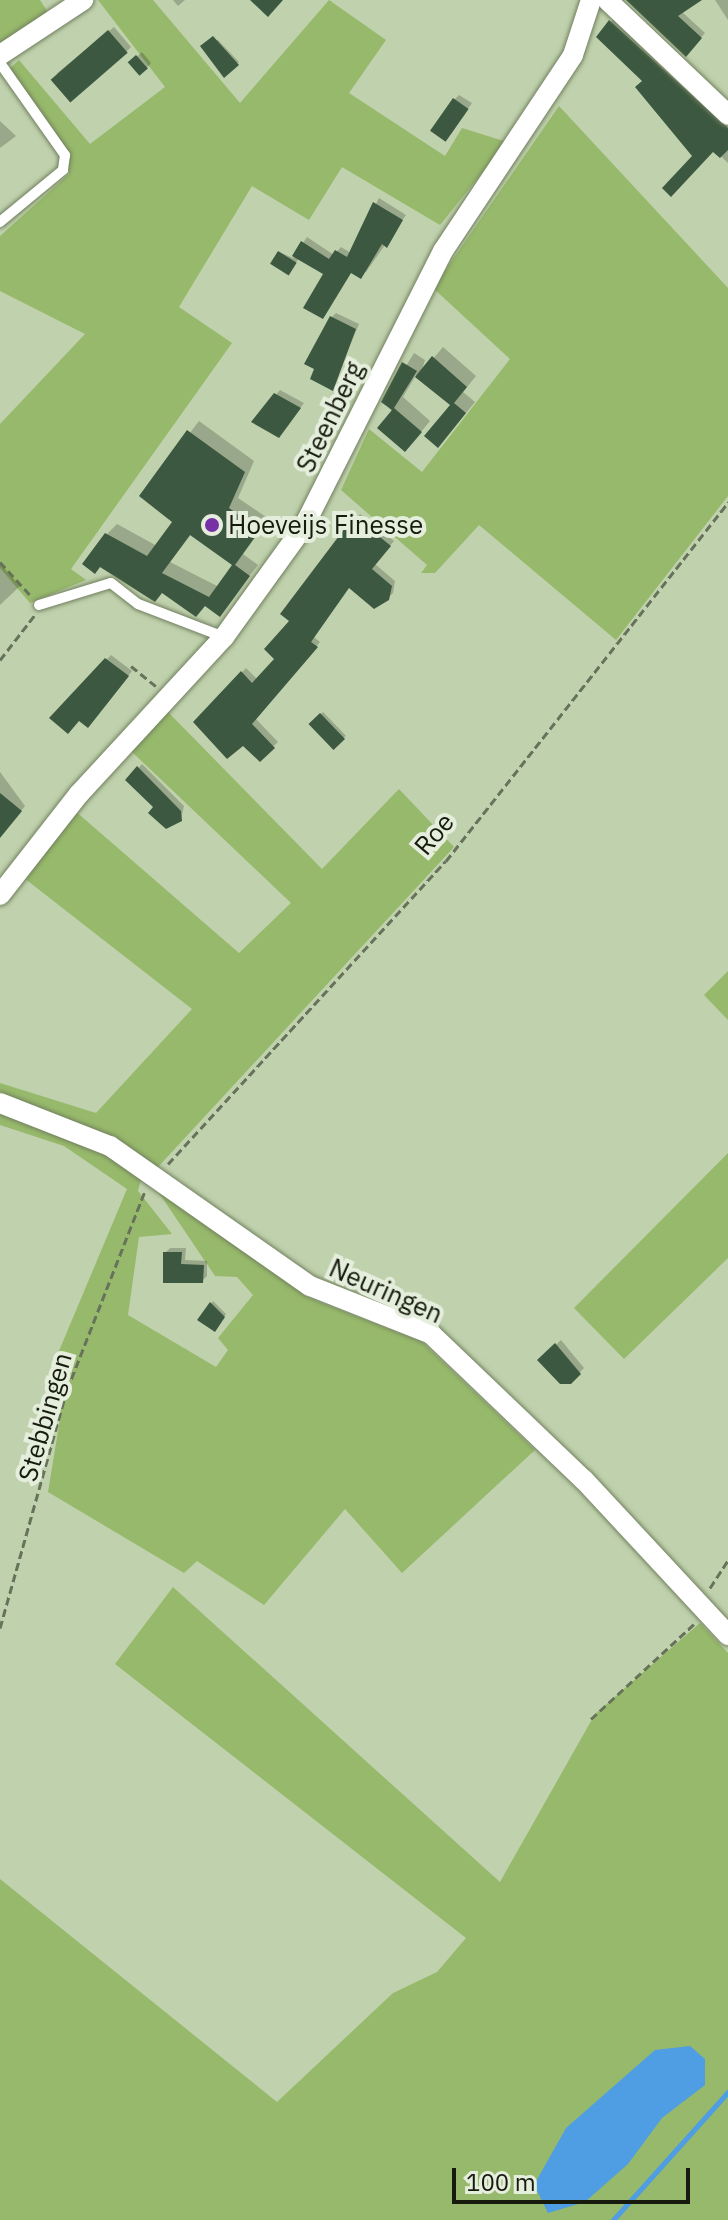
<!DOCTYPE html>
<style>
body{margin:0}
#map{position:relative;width:728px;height:2220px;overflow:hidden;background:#c0d1ad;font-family:"IBM Plex Sans",sans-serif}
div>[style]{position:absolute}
.green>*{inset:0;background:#97b96b}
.water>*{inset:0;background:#4f9de2}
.shadow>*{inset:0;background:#0003;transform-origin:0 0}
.stream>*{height:5px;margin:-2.5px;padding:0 2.5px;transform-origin:2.5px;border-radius:2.5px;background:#4f9de2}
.building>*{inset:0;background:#3c5840;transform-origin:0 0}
.path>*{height:3px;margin-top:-1.5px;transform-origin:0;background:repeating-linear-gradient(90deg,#67725a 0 8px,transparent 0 12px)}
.roads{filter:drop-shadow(0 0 2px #71805f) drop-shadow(0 0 2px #71805f)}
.service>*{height:10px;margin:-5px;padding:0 5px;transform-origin:5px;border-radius:5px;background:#fff}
.minor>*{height:20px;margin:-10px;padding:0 10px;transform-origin:10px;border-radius:10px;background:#fff}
.dots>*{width:22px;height:22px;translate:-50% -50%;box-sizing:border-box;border:4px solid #e5eedc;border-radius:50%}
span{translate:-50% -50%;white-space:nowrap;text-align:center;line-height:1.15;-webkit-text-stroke:8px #e5eedc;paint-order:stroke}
.street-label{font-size:26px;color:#161b0e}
.poi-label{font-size:26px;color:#161b0e}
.left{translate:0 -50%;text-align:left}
.scale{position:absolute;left:452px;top:2168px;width:238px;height:36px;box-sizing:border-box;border:4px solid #161b0e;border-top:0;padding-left:10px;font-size:24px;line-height:28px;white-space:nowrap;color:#161b0e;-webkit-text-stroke:6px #e5eedc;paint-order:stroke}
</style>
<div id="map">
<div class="green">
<div style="clip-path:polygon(0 0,40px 0,49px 14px,0 47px)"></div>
<div style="clip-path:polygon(98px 0,153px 0,240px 103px,329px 0,386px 40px,349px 93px,445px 156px,462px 128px,507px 142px,440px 225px,342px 167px,309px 220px,252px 186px,179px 307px,232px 343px,71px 569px,86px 580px,30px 603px,0 568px,0 424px,85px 334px,0 291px,0 236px,69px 174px,69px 153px,8px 70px,19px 60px,90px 144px,165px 87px)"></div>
<div style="clip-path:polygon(559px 106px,728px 288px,728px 496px,616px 640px,479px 525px,435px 573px,421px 573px,427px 565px,341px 490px,369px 429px,422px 472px,510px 359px,433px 288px)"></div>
<div style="clip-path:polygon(168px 712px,322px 869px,399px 789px,454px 847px,158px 1167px,0 1097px,0 1083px,96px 1113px,192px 1009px,24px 878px,74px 810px,239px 953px,291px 903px,131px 751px)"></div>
<div style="clip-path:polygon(728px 971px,728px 1020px,704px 995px)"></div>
<div style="clip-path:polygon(0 1114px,90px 1145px,141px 1179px,138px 1191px,172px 1234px,139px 1237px,128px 1315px,216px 1367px,228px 1350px,218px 1338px,253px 1295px,237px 1277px,215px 1276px,155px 1187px,307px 1297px,422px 1342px,535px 1450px,402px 1573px,345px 1509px,264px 1605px,197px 1561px,184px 1573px,48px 1492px,60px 1419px,46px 1416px,56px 1358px,127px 1189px,64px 1146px,0 1125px)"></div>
<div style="clip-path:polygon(728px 1153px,728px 1258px,624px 1359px,574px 1308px)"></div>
<div style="clip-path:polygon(173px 1587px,500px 1882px,595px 1714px,700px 1623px,728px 1653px,728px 2220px,0 2220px,0 1879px,277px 2102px,393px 1993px,437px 1972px,466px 1938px,115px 1664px)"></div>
</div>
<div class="water">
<div style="clip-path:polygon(690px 2046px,705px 2059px,705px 2085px,662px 2118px,628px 2164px,585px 2202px,548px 2213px,534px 2185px,566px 2128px,655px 2050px)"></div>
</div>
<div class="shadow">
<div style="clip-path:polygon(173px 0,185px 0,178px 6px)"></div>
<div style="clip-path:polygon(631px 0,699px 0,681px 11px,705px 33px,686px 54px)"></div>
<div style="clip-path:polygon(715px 0,728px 0,728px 20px)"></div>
<div style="clip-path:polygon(615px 17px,728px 119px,728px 163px,713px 149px,695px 157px,644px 81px,599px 36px)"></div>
<div style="clip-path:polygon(114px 27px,131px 47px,126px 52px,56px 74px)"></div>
<div style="clip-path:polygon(218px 40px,239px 62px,224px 75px,204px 44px)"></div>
<div style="clip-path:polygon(142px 52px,151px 63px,147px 68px,130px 63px)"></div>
<div style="clip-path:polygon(459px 95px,472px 103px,451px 134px,455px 99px)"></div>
<div style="clip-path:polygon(0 121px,16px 136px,0 148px)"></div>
<div style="clip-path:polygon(379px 198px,406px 215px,366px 272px,352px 271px,323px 316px,326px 274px,299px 258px,290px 272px,279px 252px,293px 258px,307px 237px,334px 255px,341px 247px,351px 253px)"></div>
<div style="clip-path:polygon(336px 313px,359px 324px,332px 388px,332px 317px)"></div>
<div style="clip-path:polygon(443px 347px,476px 376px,463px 392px,475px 402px,448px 435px,452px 405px,416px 375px,403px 397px,430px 421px,415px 439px,384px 402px,414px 353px,425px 360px,421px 373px)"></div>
<div style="clip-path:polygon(280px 390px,304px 403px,284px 430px,253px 422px)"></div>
<div style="clip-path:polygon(evenodd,199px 421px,254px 461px,238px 498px,269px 519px,243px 554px,258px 565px,220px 614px,107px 534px,117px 524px,157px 546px,175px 521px,142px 496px,199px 421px,192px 533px,235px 565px,219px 587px,170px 562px,192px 533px)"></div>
<div style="clip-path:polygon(360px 514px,394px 541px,375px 564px,395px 581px,393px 593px,388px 598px,349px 586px,314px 637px,320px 642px,255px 718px,278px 742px,260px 759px,243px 743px,196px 722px,246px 668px,258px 680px,277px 659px,292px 621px)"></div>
<div style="clip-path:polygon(0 563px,20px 586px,0 605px)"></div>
<div style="clip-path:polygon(111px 655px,132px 671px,93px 721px,52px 718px)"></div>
<div style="left:323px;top:712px;width:33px;height:17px;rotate:46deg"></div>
<div style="clip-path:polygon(142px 764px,184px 806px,181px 819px,127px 780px)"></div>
<div style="clip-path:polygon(0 772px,25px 806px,0 837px)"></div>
<div style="clip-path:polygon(170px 1248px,186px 1248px,185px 1260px,207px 1261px,207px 1276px,202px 1281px,165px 1253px)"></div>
<div style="clip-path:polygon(213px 1301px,226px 1314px,217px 1328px,200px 1320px)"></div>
<div style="clip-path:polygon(561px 1340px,584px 1368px,570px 1382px,540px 1360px)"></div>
</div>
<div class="stream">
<div style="left:613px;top:2220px;width:172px;rotate:-48.1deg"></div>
</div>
<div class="building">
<div style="clip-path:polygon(250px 0,283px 0,268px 17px)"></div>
<div style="clip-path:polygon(626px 0,702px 0,678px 16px,702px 38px,686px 57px)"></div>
<div style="clip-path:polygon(609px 20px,728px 128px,728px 150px,720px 158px,713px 152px,671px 197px,662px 188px,692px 156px,635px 87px,642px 81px,596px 37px)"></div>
<div style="left:108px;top:30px;width:30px;height:76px;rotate:49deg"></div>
<div style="clip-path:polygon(213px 36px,239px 65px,224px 78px,200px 46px)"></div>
<div style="left:136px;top:55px;width:18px;height:11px;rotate:49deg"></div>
<div style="left:453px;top:98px;width:19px;height:40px;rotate:35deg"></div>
<div style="clip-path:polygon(373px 202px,403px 220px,387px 248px,382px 244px,361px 279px,351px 273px,323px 319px,303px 308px,323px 274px,292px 256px,301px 241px,329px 259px,335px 250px,347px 257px)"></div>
<div style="left:278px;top:251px;width:22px;height:15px;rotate:32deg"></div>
<div style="clip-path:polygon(330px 316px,356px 329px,333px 391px,310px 379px,314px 369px,304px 364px)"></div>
<div style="clip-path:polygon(432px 356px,467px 387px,454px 403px,466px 413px,438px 448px,424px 436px,450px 405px,415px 377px)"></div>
<div style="clip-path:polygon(402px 362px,417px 371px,394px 408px,422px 432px,405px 452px,377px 428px,392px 410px,381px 402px)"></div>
<div style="clip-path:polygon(274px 393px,301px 408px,279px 438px,251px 422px)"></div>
<div style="clip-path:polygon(evenodd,187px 430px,245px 472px,229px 508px,260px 530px,235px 565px,250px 576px,220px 617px,205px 606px,196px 617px,162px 593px,155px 602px,100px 567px,95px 574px,82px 564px,105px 533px,147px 556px,172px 522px,139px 496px,187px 430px,190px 535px,232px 565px,209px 597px,162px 573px,190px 535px)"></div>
<div style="clip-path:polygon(354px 516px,391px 546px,372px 569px,392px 586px,389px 600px,374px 609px,349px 588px,311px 642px,318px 647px,252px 724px,275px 748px,260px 762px,243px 746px,227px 759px,193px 722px,241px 671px,252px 683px,274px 659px,264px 649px,289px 621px,280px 614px)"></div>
<div style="clip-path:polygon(105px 658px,129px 676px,88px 728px,79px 721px,68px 734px,49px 718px)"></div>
<div style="left:320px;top:713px;width:36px;height:16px;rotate:46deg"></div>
<div style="clip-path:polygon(137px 766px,181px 811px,182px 821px,166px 829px,148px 813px,153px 807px,125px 780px)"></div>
<div style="clip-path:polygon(0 793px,22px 811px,0 838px)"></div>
<div style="clip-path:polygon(163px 1252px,182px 1252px,181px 1264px,204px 1265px,203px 1283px,163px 1283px)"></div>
<div style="clip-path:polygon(210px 1302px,225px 1317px,215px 1332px,197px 1320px)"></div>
<div style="clip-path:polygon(555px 1343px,581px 1374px,571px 1384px,560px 1384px,537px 1360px)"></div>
</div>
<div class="path">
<div style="left:0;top:562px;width:46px;rotate:47.6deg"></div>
<div style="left:0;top:660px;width:56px;rotate:-52.3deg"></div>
<div style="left:131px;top:666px;width:32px;rotate:39deg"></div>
<div style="left:168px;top:1164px;width:411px;rotate:-47.5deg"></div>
<div style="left:446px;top:861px;width:457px;rotate:-51.8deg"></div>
<div style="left:710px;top:1588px;width:33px;rotate:-57deg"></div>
<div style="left:0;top:1628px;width:247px;rotate:-74.3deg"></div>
<div style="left:67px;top:1390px;width:214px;rotate:-68.6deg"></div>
<div style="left:591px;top:1719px;width:140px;rotate:-42.7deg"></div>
</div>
<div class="roads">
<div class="service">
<div style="left:0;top:63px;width:113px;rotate:54.8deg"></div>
<div style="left:65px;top:155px;width:15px;rotate:98deg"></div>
<div style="left:63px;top:170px;width:82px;rotate:140.5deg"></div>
<div style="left:39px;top:605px;width:75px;rotate:-17deg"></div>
<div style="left:111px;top:583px;width:34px;rotate:38deg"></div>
<div style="left:138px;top:604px;width:92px;rotate:21deg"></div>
</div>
<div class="minor">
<div style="left:607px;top:0;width:167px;rotate:43.5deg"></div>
<div style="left:0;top:55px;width:100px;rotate:-33.5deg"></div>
<div style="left:0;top:895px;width:128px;rotate:-52deg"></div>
<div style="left:79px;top:794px;width:214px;rotate:-47.3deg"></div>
<div style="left:224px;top:637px;width:137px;rotate:-54.2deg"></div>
<div style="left:304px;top:526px;width:308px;rotate:-63.2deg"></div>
<div style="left:443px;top:251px;width:235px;rotate:-56.4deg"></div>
<div style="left:573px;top:55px;width:58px;rotate:-71.9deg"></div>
<div style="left:0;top:1103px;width:118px;rotate:21.4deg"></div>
<div style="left:110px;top:1146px;width:244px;rotate:35deg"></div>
<div style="left:310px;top:1286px;width:130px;rotate:21.6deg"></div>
<div style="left:431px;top:1334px;width:211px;rotate:43.7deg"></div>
<div style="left:584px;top:1480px;width:212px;rotate:47.1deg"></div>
</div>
</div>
<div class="dots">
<div style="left:212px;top:525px;background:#7531a5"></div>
</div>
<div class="street-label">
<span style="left:330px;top:417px;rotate:-64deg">Steenberg</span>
<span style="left:434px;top:834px;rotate:-50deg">Roe</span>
<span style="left:386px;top:1291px;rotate:24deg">Neuringen</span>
<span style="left:45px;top:1417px;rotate:-74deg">Stebbingen</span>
</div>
<div class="poi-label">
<span class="left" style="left:228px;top:525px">Hoeveijs Finesse</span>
</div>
<div class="scale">100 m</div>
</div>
